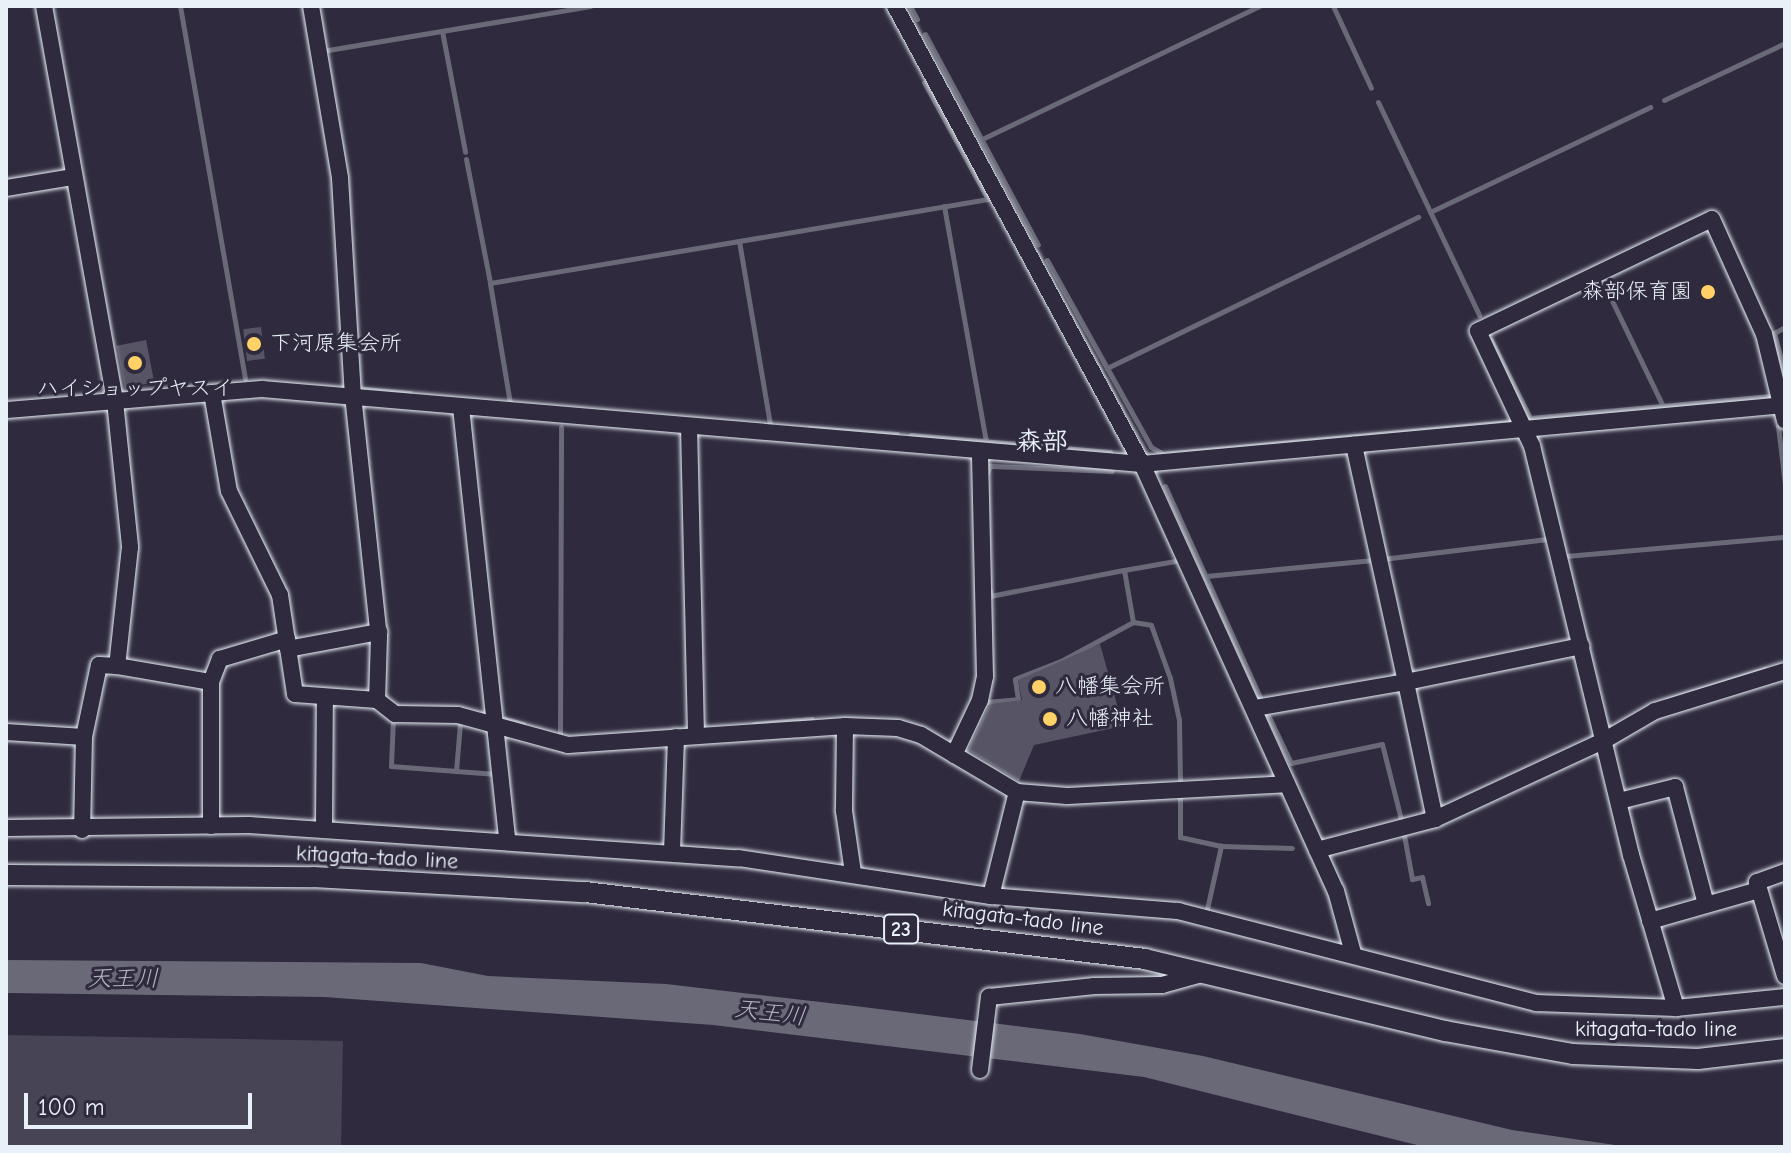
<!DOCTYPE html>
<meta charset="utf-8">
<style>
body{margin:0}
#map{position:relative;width:1791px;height:1153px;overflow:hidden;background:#2f2a3d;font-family:"Comic Neue","Klee One",sans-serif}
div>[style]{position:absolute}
.green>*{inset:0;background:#464455;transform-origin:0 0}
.water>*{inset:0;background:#696978}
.stream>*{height:5px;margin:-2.5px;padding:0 2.5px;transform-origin:2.5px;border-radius:2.5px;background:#696978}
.building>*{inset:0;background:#575565;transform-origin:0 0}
.roads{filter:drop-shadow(0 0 2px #e8f1f8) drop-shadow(0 0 2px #e8f1f8)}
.minor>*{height:16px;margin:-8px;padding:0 8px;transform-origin:8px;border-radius:8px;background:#2f2a3d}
.major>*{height:20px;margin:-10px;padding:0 10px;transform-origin:10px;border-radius:10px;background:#2f2a3d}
.dots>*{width:22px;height:22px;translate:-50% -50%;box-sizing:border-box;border:4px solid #2f2a3d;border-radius:50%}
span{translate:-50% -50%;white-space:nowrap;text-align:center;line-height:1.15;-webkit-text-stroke:6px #2f2a3d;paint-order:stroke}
.shield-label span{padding:2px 6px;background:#2f2a3d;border:2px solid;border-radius:6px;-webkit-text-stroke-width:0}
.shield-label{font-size:20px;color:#e8f1f8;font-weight:700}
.poi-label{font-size:22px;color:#e8f1f8}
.right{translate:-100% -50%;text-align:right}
.left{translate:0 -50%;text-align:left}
.street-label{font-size:22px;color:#e8f1f8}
.water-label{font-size:24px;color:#afb4be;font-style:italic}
.quarter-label{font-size:26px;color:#e8f1f8;font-weight:700}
.frame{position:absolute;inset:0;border:8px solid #e8f1f8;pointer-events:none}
.scale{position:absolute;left:24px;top:1093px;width:228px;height:36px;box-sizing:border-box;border:4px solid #e8f1f8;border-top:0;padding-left:10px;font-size:24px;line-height:28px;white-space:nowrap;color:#e8f1f8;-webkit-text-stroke:6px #2f2a3d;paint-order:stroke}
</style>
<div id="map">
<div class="green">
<div style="left:6px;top:1035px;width:337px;height:112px;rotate:1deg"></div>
</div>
<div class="water">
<div style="clip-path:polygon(6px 960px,421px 963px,488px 976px,666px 984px,855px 1006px,1080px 1034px,1203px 1056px,1512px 1130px,1629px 1147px,1425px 1147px,1144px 1077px,713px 1025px,324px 997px,6px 993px)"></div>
</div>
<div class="stream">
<div style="left:180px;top:6px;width:378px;rotate:80.1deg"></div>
<div style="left:910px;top:6px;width:15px;rotate:62deg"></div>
<div style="left:1333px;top:6px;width:90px;rotate:65.1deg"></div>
<div style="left:442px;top:31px;width:123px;rotate:79.2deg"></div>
<div style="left:925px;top:34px;width:239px;rotate:61.8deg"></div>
<div style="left:328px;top:50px;width:266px;rotate:-9.5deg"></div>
<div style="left:1664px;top:100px;width:134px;rotate:-25.2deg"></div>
<div style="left:1378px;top:102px;width:236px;rotate:64.6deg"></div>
<div style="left:982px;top:139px;width:307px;rotate:-25.6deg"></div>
<div style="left:466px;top:159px;width:126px;rotate:79deg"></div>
<div style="left:944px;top:206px;width:240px;rotate:79.9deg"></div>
<div style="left:1430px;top:212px;width:244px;rotate:-25.5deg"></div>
<div style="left:739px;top:241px;width:187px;rotate:80.4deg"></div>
<div style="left:1047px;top:260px;width:214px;rotate:60.9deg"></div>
<div style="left:1151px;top:447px;width:14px;rotate:30deg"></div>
<div style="left:1163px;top:454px;width:355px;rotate:-5.3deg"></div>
<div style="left:1601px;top:278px;width:142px;rotate:64.2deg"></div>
<div style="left:1785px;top:327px;width:13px;rotate:151deg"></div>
<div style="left:1774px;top:333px;width:42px;rotate:75deg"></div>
<div style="left:1491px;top:340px;width:87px;rotate:63.4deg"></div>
<div style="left:1530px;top:418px;width:242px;rotate:-5.2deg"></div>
<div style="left:1107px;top:368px;width:346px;rotate:-25.9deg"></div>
<div style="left:365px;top:389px;width:45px;rotate:5.1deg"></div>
<div style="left:510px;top:403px;width:122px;rotate:-99.5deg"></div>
<div style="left:490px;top:283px;width:505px;rotate:-9.57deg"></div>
<div style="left:988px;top:199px;width:133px;rotate:-118.7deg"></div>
<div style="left:1778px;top:426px;width:59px;rotate:83.2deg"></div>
<div style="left:809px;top:428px;width:88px;rotate:3.9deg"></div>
<div style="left:911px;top:435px;width:200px;rotate:4.9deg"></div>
<div style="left:987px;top:473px;width:8px;rotate:-67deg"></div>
<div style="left:990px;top:466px;width:122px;rotate:2.3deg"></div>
<div style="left:1165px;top:486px;width:235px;rotate:65.8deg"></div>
<div style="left:1566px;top:556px;width:220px;rotate:-5deg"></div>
<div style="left:1382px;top:559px;width:166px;rotate:-6.9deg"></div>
<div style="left:1124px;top:570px;width:52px;rotate:-10deg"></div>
<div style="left:1206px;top:576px;width:168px;rotate:-5.5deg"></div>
<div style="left:990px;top:591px;width:5px;rotate:90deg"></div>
<div style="left:990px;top:596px;width:136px;rotate:-11deg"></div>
<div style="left:1124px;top:570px;width:53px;rotate:80.2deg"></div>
<div style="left:1133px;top:622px;width:18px;rotate:9deg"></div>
<div style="left:1151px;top:625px;width:56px;rotate:70.3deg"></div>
<div style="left:1170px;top:678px;width:43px;rotate:77.9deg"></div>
<div style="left:1179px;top:720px;width:66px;rotate:89.1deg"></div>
<div style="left:1667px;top:700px;width:103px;rotate:-17.6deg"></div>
<div style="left:986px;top:702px;width:32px;rotate:-5deg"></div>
<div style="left:1018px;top:699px;width:20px;rotate:-99deg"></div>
<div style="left:1015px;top:679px;width:49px;rotate:-21.4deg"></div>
<div style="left:1061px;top:661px;width:82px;rotate:-28.4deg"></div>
<div style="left:1269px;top:717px;width:51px;rotate:64.4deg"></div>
<div style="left:1291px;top:763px;width:93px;rotate:-11.8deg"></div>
<div style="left:1382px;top:744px;width:81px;rotate:75.8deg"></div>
<div style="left:393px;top:718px;width:48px;rotate:92.4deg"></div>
<div style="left:391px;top:766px;width:105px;rotate:4.4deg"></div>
<div style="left:505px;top:719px;width:19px;rotate:16deg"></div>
<div style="left:754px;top:724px;width:58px;rotate:-4.9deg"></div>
<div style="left:560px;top:735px;width:308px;rotate:-89.8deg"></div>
<div style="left:456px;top:771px;width:48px;rotate:-85.2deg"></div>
<div style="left:1180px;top:797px;width:40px;rotate:90deg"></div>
<div style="left:1180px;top:837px;width:42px;rotate:12.4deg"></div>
<div style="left:1221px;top:846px;width:71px;rotate:1.6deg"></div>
<div style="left:1404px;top:835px;width:45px;rotate:79.7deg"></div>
<div style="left:1412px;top:879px;width:10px;rotate:-11deg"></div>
<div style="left:1422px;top:877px;width:27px;rotate:77deg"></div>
<div style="left:1207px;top:909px;width:65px;rotate:-77.5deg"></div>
</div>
<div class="building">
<div style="left:261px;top:327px;width:32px;height:18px;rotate:83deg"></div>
<div style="left:146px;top:340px;width:43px;height:30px;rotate:79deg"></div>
<div style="clip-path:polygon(1100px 644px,1123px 726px,1034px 745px,1019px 781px,968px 750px,990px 704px,1022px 700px,1018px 680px)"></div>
</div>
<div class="roads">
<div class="minor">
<div style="left:44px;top:6px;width:401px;rotate:79.8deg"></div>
<div style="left:115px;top:401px;width:147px;rotate:84.1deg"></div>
<div style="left:130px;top:547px;width:120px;rotate:96.2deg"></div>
<div style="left:117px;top:666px;width:18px;rotate:-177deg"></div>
<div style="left:99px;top:665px;width:74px;rotate:101.8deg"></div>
<div style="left:84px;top:737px;width:93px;rotate:91.2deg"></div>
<div style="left:311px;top:6px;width:174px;rotate:80.4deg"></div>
<div style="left:340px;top:178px;width:217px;rotate:86.6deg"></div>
<div style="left:353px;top:395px;width:243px;rotate:83.9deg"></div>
<div style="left:379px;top:637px;width:63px;rotate:91.8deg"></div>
<div style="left:895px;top:6px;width:520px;rotate:61.66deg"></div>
<div style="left:1142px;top:464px;width:469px;rotate:65.6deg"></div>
<div style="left:1336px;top:891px;width:64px;rotate:74.7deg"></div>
<div style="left:6px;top:188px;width:68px;rotate:-9.3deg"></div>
<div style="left:212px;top:393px;width:99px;rotate:80.2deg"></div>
<div style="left:229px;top:491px;width:116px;rotate:63.9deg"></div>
<div style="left:280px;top:595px;width:100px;rotate:81.4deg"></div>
<div style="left:295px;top:694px;width:82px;rotate:4.2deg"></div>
<div style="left:377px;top:700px;width:23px;rotate:38deg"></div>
<div style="left:395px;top:714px;width:63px;rotate:0.9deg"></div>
<div style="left:458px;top:715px;width:114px;rotate:15.3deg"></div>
<div style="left:568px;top:745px;width:278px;rotate:-3.9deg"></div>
<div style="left:845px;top:726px;width:53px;rotate:2.2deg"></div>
<div style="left:898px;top:728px;width:24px;rotate:17deg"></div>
<div style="left:921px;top:735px;width:112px;rotate:30.7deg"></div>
<div style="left:1017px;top:792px;width:50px;rotate:4.6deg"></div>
<div style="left:1067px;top:796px;width:220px;rotate:-3.1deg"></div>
<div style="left:461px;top:407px;width:434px;rotate:83.9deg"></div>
<div style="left:6px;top:410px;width:257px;rotate:-4.7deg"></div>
<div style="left:262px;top:389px;width:883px;rotate:4.87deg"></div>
<div style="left:1142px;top:464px;width:646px;rotate:-5.24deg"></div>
<div style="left:689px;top:426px;width:309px;rotate:88.7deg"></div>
<div style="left:288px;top:649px;width:93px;rotate:-10.6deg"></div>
<div style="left:117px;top:666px;width:95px;rotate:9.7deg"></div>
<div style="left:1255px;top:708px;width:153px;rotate:-9.8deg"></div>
<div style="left:1406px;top:682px;width:243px;rotate:-102.4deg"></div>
<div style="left:845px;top:726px;width:85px;rotate:90.7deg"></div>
<div style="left:844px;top:811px;width:63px;rotate:81.7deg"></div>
<div style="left:6px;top:732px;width:78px;rotate:3.7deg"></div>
<div style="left:954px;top:755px;width:61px;rotate:-64.7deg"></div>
<div style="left:980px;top:700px;width:25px;rotate:-78deg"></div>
<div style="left:985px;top:676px;width:225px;rotate:-91.3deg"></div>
<div style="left:1619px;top:801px;width:58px;rotate:-14deg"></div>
<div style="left:1675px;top:787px;width:121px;rotate:75.2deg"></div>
<div style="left:1435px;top:819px;width:140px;rotate:-102deg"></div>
<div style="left:1406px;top:682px;width:179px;rotate:-11.6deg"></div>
<div style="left:211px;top:826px;width:144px;rotate:-90deg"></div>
<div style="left:211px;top:682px;width:25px;rotate:-69deg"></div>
<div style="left:220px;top:659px;width:70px;rotate:-16.6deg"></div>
<div style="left:6px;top:828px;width:243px;rotate:-0.7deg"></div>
<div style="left:249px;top:825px;width:491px;rotate:3.9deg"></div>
<div style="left:739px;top:858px;width:255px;rotate:8.6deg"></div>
<div style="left:991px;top:896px;width:188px;rotate:4.6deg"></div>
<div style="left:1178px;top:911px;width:370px;rotate:14.4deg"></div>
<div style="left:1536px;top:1003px;width:140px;rotate:2deg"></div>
<div style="left:1676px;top:1008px;width:110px;rotate:-5.8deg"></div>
<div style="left:324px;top:828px;width:128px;rotate:-89.6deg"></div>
<div style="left:1317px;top:850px;width:122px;rotate:-14.7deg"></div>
<div style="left:1435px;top:819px;width:187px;rotate:-24.9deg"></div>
<div style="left:1605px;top:740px;width:58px;rotate:-30.1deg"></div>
<div style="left:1655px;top:711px;width:136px;rotate:-17.1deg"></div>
<div style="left:672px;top:852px;width:115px;rotate:-88deg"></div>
<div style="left:1785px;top:872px;width:30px;rotate:160deg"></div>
<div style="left:1757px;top:882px;width:98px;rotate:73.4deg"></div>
<div style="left:991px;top:896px;width:107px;rotate:-76deg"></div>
<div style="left:1650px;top:921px;width:113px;rotate:-15.9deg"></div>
<div style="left:1676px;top:1008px;width:159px;rotate:-106.4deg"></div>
<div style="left:1631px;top:855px;width:421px;rotate:-103.6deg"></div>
<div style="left:1532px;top:446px;width:127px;rotate:-115.2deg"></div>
<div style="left:1478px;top:331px;width:259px;rotate:-25.6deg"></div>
<div style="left:1712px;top:219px;width:126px;rotate:65.7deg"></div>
<div style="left:1764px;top:334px;width:89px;rotate:76.4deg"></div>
<div style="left:980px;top:1070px;width:74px;rotate:-83deg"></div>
<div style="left:989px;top:997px;width:106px;rotate:-6deg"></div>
<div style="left:1094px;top:986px;width:68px;rotate:-0.8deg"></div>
<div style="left:1162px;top:985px;width:41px;rotate:-15.4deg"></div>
</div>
<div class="major">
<div style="left:6px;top:875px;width:307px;rotate:0.4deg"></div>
<div style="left:313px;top:877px;width:272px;rotate:3.2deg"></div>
<div style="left:585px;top:892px;width:564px;rotate:6.82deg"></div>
<div style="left:1145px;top:959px;width:309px;rotate:13.5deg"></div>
<div style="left:1445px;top:1031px;width:130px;rotate:10.2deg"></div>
<div style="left:1573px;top:1054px;width:125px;rotate:2.3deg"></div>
<div style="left:1698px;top:1059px;width:88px;rotate:-6.6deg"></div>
</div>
</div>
<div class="dots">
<div style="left:1708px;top:292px;background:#ffd166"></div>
<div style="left:254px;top:344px;background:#ffd166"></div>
<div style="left:135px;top:363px;background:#ffd166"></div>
<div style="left:1039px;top:687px;background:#ffd166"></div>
<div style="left:1050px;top:719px;background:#ffd166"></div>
</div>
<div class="shield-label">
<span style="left:901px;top:929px">23</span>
</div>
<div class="poi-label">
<span class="right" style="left:1692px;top:292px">森部保育園</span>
<span class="left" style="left:270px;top:344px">下河原集会所</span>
<span style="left:135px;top:389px">ハイショップヤスイ</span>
<span class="left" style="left:1055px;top:687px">八幡集会所</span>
<span class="left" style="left:1066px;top:719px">八幡神社</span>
</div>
<div class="street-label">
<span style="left:377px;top:858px;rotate:3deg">kitagata-tado line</span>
<span style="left:1023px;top:919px;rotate:7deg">kitagata-tado line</span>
<span style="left:1656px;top:1030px">kitagata-tado line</span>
</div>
<div class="water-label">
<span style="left:123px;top:979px">天王川</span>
<span style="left:770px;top:1013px;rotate:7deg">天王川</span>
</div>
<div class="quarter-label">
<span style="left:1042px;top:443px">森部</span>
</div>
<div class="frame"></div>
<div class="scale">100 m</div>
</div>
